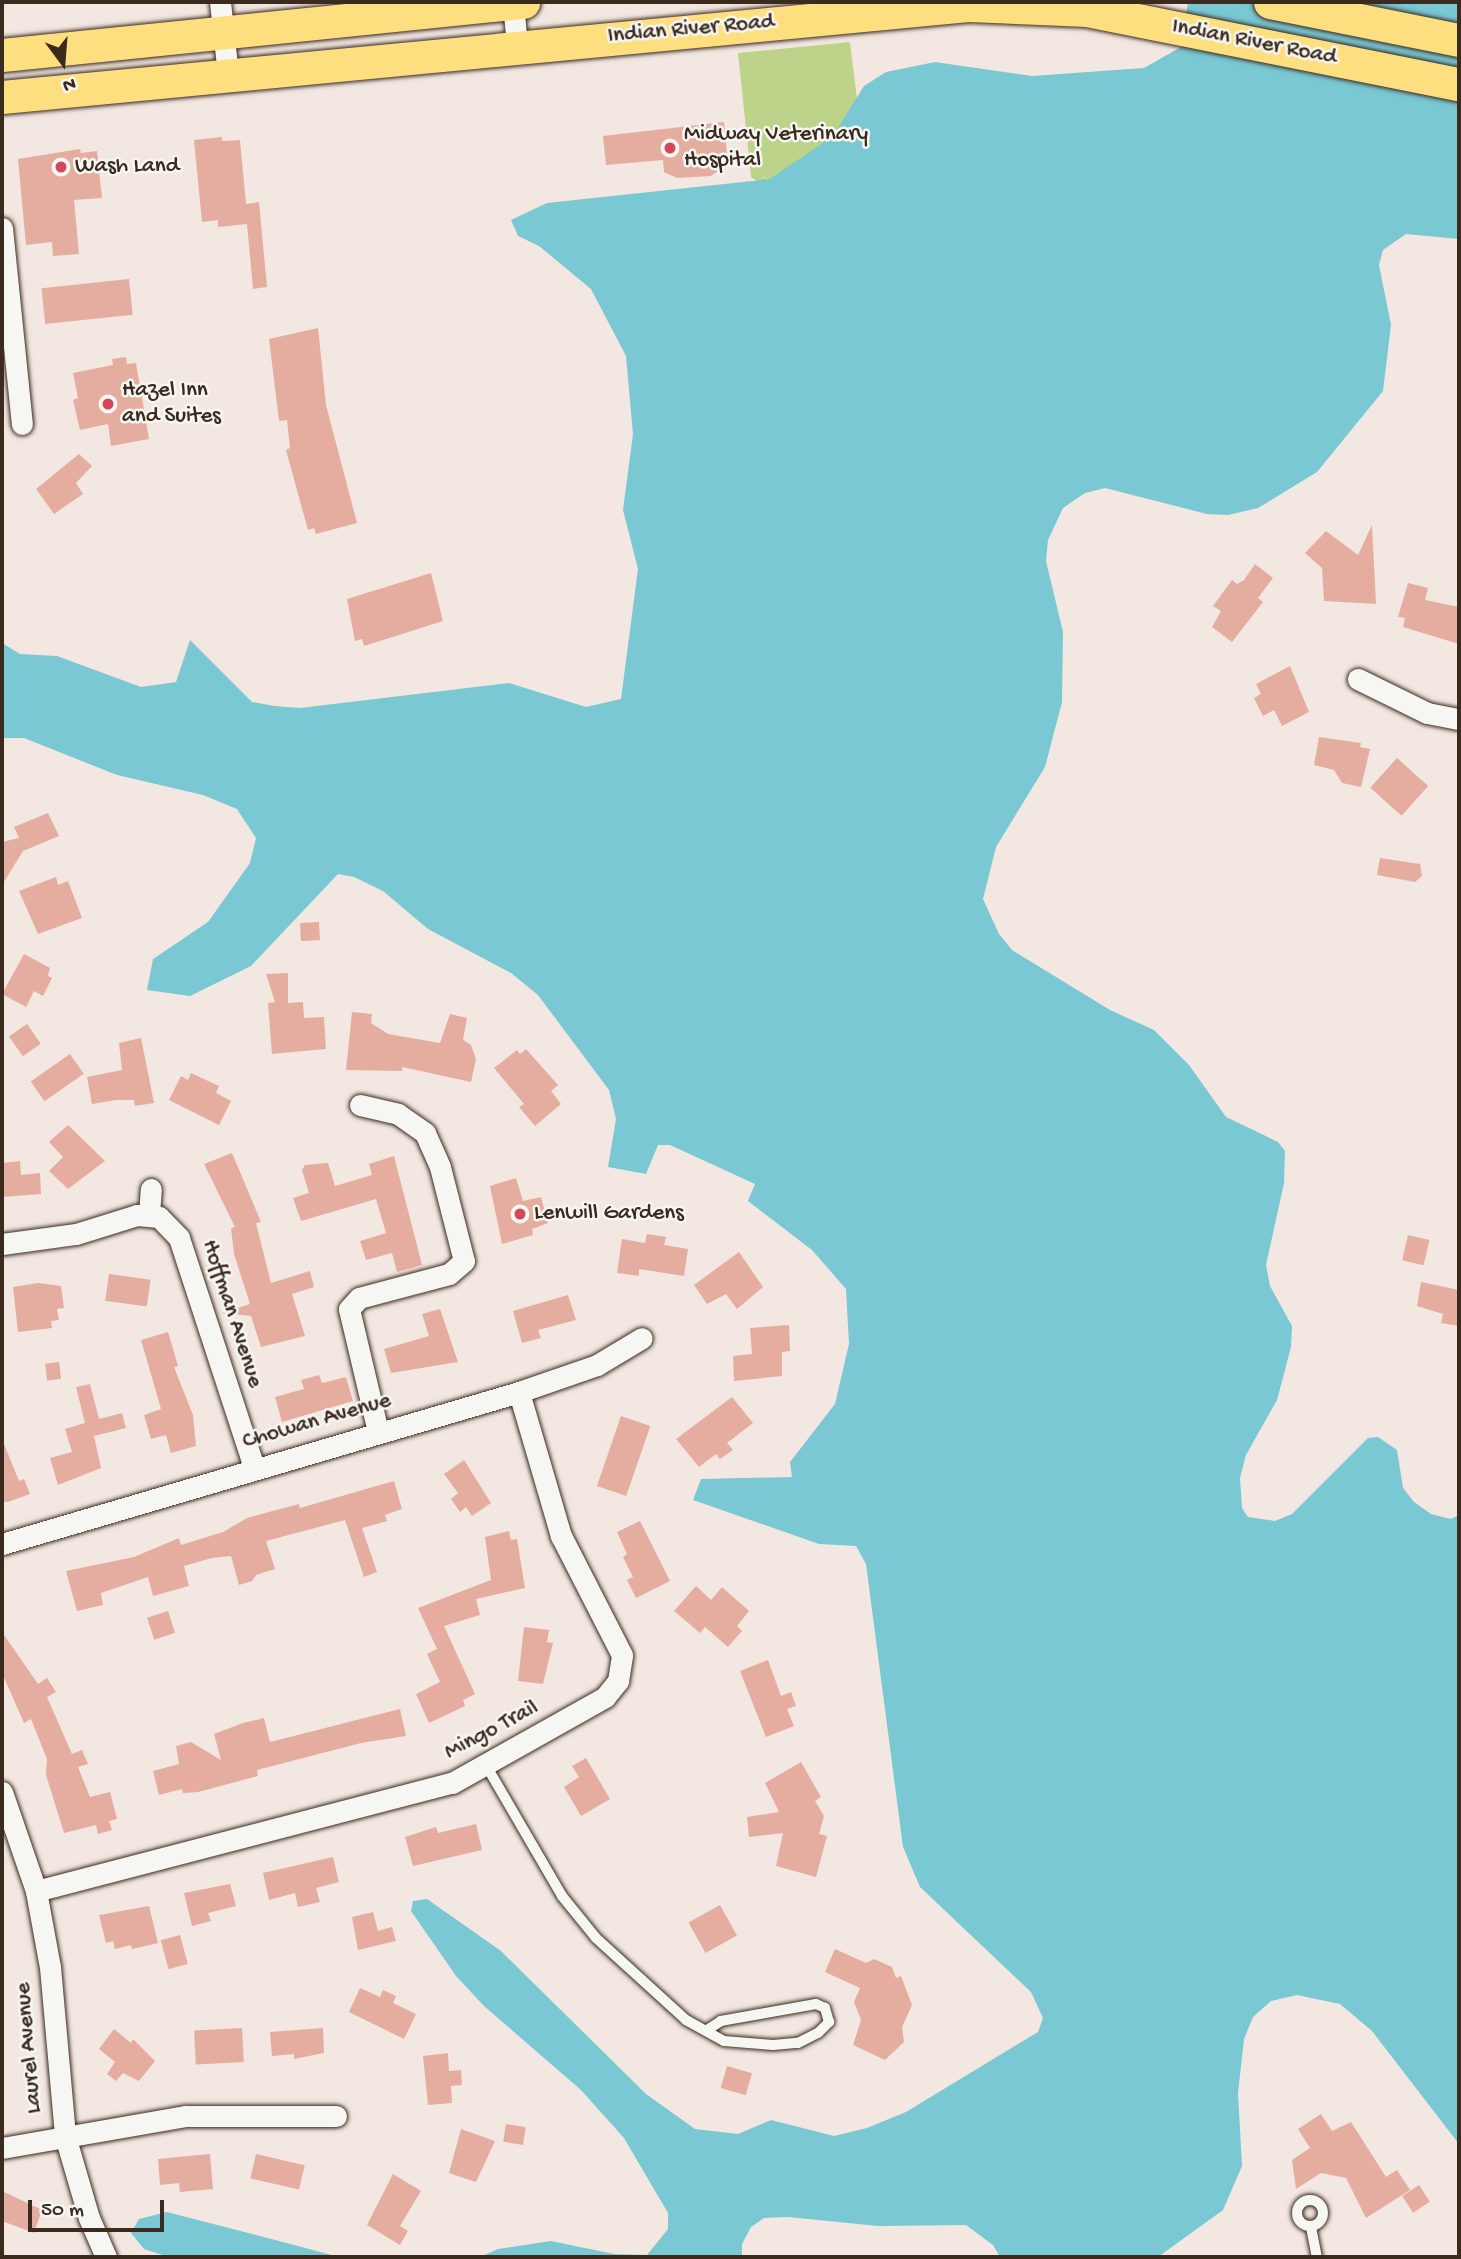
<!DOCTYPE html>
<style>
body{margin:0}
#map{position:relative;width:1461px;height:2259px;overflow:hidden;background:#f3e7e1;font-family:"Gochi Hand",sans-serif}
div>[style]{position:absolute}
.green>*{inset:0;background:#bcd389}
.water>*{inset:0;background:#79c8d4}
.building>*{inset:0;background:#e5ad9f;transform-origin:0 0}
.roads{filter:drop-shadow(0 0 2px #3b2a1e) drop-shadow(0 0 2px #3b2a1e)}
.lane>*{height:10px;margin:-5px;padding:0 5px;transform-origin:5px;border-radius:5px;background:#f6f6f2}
.lane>.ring{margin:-5px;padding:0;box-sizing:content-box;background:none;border:10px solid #f6f6f2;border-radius:50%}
.street>*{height:21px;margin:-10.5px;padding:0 10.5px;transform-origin:10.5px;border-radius:10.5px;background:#f6f6f2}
.primary>*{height:33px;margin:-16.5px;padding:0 16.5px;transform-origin:16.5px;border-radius:16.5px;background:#fedf80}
.dots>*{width:19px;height:19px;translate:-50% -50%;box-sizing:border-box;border:4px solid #f6f6f2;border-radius:50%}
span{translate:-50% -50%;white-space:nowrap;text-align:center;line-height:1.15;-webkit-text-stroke:5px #f6f6f2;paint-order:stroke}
.street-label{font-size:23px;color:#3b2a1e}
.poi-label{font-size:23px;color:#3b2a1e}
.left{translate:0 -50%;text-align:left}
.frame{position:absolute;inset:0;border:4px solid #3b2a1e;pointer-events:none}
.north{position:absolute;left:28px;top:28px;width:70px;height:70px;-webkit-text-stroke:5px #f6f6f2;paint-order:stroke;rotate:164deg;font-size:19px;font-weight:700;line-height:28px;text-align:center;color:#3b2a1e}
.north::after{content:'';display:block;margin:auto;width:24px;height:32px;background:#3b2a1e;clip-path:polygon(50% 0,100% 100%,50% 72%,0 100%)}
.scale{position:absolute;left:28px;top:2200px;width:136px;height:32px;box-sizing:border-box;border:4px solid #3b2a1e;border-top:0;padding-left:9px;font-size:21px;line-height:24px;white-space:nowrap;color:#3b2a1e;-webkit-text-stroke:5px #f6f6f2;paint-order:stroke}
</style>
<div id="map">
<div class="green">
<div style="clip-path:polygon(850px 42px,866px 173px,797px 200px,759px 173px,816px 222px,751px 177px,738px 53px)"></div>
</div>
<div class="water">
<div style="clip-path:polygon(1188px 2px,1459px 2px,1459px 239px,1406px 234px,1383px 250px,1379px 265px,1391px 325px,1383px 391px,1317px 472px,1258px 508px,1228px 515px,1207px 514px,1105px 488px,1085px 493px,1063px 508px,1048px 540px,1046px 561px,1063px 632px,1062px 702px,1045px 767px,996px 847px,983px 899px,999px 934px,1012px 950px,1110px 1010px,1154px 1030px,1189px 1065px,1226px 1117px,1278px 1142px,1285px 1151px,1284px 1183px,1266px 1265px,1270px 1286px,1292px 1326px,1291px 1347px,1277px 1400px,1246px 1455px,1240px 1478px,1242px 1508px,1248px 1517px,1275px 1521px,1292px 1514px,1368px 1438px,1378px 1437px,1397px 1450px,1403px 1488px,1414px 1502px,1431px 1514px,1451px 1519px,1459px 1515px,1459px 2144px,1372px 2031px,1340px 2004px,1297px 1995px,1271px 2001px,1253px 2017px,1244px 2039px,1238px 2093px,1242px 2166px,1223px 2210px,1158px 2257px,1000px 2257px,993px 2245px,966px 2225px,878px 2226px,788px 2217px,764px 2218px,751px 2227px,742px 2244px,742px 2257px,480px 2257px,498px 2249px,551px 2241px,614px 2254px,647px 2255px,668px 2229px,668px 2213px,624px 2138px,581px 2090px,484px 2006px,456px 1976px,411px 1911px,413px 1901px,427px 1899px,501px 1951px,646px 2094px,695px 2129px,738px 2134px,771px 2120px,834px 2136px,867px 2128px,906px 2112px,1038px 2032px,1043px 2018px,1031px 1992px,920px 1887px,903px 1847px,866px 1564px,856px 1546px,819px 1544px,693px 1500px,701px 1479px,792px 1477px,790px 1462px,835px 1404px,849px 1344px,846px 1289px,812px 1250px,748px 1201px,755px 1184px,670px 1145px,658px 1145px,646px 1174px,608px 1167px,616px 1119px,609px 1090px,538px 995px,511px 973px,428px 929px,383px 891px,354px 877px,338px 874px,251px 966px,190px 996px,147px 990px,153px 959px,208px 922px,250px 863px,256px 838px,237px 809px,203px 795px,117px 775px,24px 738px,2px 738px,2px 643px,20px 654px,57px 656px,141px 687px,176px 682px,190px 640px,252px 702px,274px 706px,300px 708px,509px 683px,586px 707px,621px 699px,638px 569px,623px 510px,633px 434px,626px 356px,591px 289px,539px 246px,518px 236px,511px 220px,547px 203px,770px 179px,833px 136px,864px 86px,886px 72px,935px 62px,1032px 76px,1144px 68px,1181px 47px)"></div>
<div style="clip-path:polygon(167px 2212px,283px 2242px,339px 2257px,169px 2257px,144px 2249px,131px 2233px,139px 2219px)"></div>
</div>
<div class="building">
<div style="clip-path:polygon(724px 122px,727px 155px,720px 156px,721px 169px,711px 176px,677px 178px,664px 172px,663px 160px,606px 165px,603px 136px)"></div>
<div style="clip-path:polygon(222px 137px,222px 141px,240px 140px,246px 204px,259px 202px,267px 287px,253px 289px,247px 224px,218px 227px,218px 220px,202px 222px,194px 140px)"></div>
<div style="clip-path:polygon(80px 149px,81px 153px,97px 151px,102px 198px,74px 200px,79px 254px,53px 256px,52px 242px,26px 245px,18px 159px)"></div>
<div style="left:129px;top:279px;width:36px;height:88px;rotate:84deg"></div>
<div style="clip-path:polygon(318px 328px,326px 405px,357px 523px,316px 534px,314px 528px,308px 530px,286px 450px,290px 448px,287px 420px,279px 421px,269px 339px)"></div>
<div style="clip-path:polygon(126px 357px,127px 364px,136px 363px,149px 439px,111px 446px,108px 424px,80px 430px,73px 400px,78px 398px,73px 373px,113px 365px,112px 359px)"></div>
<div style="clip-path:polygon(79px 454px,92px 466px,76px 483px,83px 494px,54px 514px,36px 489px)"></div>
<div style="clip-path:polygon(1372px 525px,1376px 604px,1324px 601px,1322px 568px,1305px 553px,1326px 531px,1358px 555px)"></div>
<div style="clip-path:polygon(1255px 564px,1273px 578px,1258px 598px,1263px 602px,1232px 642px,1212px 627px,1221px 611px,1213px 606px,1232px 580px,1237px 584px,1244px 580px)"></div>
<div style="clip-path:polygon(431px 573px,443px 621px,364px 646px,362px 639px,355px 641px,347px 599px)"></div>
<div style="clip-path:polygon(1408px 583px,1428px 588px,1425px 600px,1459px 607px,1459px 644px,1403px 627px,1405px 618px,1398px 617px)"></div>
<div style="clip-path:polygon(1290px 666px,1309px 712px,1282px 726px,1274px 710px,1263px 716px,1254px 698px,1261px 694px,1256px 684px)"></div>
<div style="clip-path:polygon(1319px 737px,1361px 743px,1360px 747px,1370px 749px,1361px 787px,1342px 783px,1334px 770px,1314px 765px)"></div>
<div style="left:1397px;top:758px;width:42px;height:40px;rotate:42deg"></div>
<div style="clip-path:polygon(48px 813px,59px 836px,23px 851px,2px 885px,2px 842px,19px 838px,14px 827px)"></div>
<div style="clip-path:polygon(1380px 858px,1420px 864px,1422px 876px,1415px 882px,1377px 875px)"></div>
<div style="clip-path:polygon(56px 877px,58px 885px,68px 881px,82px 918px,38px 934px,19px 891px)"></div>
<div style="left:319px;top:922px;width:18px;height:19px;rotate:87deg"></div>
<div style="clip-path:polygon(24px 954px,50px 968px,48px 976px,52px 978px,43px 996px,34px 991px,26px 1007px,2px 994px)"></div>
<div style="clip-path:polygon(288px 973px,288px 1003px,303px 1002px,304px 1018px,324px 1017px,326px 1049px,272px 1054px,268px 1003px,275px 1002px,266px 974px)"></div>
<div style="clip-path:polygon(352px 1012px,372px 1014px,371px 1023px,388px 1034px,440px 1043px,450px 1014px,467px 1018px,463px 1040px,471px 1045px,476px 1059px,471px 1082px,402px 1067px,402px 1071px,346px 1070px)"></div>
<div style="left:27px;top:1024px;width:24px;height:22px;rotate:55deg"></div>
<div style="clip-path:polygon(141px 1038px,154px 1103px,135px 1106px,134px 1100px,116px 1100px,92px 1104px,87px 1077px,122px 1070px,119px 1043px)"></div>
<div style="clip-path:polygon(526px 1049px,558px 1085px,551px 1091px,561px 1104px,535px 1126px,519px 1107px,524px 1104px,494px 1068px,517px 1050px,520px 1054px)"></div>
<div style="left:70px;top:1054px;width:24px;height:48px;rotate:55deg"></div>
<div style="clip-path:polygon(191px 1073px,219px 1086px,216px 1093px,231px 1101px,219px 1125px,169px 1100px,181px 1076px,188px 1080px)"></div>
<div style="clip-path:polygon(68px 1125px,105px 1161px,68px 1189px,49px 1171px,63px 1157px,49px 1142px)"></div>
<div style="clip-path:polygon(232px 1153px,261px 1222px,256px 1223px,271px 1283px,310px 1271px,314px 1287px,292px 1294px,305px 1336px,261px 1347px,251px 1316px,222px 1313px,250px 1304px,234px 1254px,231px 1228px,235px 1227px,204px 1164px)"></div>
<div style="clip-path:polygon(394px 1156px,422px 1265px,397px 1272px,392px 1253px,366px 1260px,360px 1241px,386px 1233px,376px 1199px,301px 1221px,293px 1198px,309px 1193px,302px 1170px,305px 1165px,328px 1163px,335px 1186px,372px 1175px,369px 1164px)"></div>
<div style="clip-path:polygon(20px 1161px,21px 1175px,40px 1173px,41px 1194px,2px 1197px,2px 1163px)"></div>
<div style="clip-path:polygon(516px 1178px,523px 1201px,541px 1197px,548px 1223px,532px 1229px,533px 1235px,502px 1244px,490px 1186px)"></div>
<div style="clip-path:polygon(647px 1234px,666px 1237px,664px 1245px,688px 1249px,684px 1276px,639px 1269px,639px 1276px,617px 1273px,622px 1239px,645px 1243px)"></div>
<div style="left:1408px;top:1235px;width:22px;height:26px;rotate:13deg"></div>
<div style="clip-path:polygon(739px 1252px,763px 1287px,737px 1309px,726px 1294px,707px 1304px,694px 1285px)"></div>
<div style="left:109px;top:1274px;width:42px;height:27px;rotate:8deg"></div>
<div style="clip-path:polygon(1421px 1282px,1459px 1290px,1459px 1326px,1441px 1323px,1443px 1314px,1417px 1306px)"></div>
<div style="clip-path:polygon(38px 1283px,61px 1286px,64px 1308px,57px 1309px,59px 1320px,51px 1321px,52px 1328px,18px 1332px,13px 1287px)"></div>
<div style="clip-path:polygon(568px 1295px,576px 1320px,538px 1330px,541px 1338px,522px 1343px,513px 1311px)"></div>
<div style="clip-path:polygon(440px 1309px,458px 1362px,391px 1373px,384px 1349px,429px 1336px,422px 1314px)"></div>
<div style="clip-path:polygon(789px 1325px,790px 1351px,782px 1352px,782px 1376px,734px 1381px,733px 1356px,752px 1354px,750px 1328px)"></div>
<div style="clip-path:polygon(168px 1332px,178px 1366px,174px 1367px,193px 1415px,196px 1446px,171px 1453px,166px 1435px,151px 1439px,144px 1415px,161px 1409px,141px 1340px)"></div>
<div style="left:59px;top:1362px;width:17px;height:14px;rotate:83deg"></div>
<div style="clip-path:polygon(319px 1375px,322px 1383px,346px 1377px,353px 1401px,282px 1422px,275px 1397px,304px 1389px,301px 1380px)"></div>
<div style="clip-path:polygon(90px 1384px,99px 1419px,122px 1413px,126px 1428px,94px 1436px,101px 1468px,58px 1485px,50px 1458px,72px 1452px,65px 1429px,85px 1423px,76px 1387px)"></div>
<div style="clip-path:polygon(732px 1397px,753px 1423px,727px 1443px,733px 1450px,720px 1459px,716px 1454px,699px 1467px,676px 1439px)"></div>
<div style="left:621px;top:1416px;width:31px;height:74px;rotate:19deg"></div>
<div style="clip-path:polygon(2px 1439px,19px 1481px,24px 1479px,30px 1494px,8px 1502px,2px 1501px)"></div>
<div style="clip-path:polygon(464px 1460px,491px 1503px,472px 1516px,466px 1507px,460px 1512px,451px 1499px,458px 1493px,444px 1474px)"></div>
<div style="clip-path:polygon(394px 1481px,402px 1509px,385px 1515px,387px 1521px,362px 1528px,377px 1572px,364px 1577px,345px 1520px,266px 1541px,275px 1569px,256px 1575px,252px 1581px,239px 1585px,231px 1556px,212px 1558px,184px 1566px,189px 1586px,153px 1596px,148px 1577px,101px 1593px,103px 1605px,77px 1611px,66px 1571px,134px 1557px,179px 1538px,181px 1545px,223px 1532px,247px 1518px,299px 1504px,300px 1508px)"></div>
<div style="clip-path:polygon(640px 1521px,670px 1581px,636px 1598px,627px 1580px,633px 1577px,623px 1557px,627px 1554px,617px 1532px)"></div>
<div style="clip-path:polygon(509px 1531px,511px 1540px,517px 1539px,525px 1588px,476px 1599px,480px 1615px,444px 1626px,475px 1694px,463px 1700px,465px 1706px,429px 1723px,416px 1694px,440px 1682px,427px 1654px,437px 1649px,418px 1608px,491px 1580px,485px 1537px)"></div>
<div style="clip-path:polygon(696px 1586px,711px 1600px,722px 1587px,749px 1611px,737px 1626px,742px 1631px,728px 1647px,705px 1627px,700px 1633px,674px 1611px)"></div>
<div style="left:168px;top:1611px;width:23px;height:22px;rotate:72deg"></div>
<div style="clip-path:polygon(524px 1627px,549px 1630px,547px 1642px,553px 1643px,543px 1684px,518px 1681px)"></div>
<div style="clip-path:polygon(2px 1632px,38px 1684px,47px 1678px,56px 1692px,47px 1697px,72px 1754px,82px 1750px,88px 1764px,78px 1767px,90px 1797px,110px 1792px,117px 1819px,109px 1821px,112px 1830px,98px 1834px,96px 1825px,64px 1833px,46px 1775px,47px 1759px,31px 1719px,24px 1723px,2px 1673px)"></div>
<div style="clip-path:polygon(768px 1660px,781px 1696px,791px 1692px,796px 1706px,787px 1709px,794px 1726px,766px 1737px,740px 1671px)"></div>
<div style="clip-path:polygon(400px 1709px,406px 1736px,361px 1743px,257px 1770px,258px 1776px,198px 1792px,183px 1793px,182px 1789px,159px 1795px,153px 1771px,179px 1764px,176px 1746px,191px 1742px,221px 1760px,214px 1734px,243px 1723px,264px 1718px,270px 1742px)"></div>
<div style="clip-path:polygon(586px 1758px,610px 1799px,581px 1816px,564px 1787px,579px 1777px,572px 1766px)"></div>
<div style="clip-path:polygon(801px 1762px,821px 1797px,815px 1801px,824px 1816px,819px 1834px,827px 1836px,816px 1877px,776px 1866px,783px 1833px,749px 1837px,747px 1817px,779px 1812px,765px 1783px)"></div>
<div style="clip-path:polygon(476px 1824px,482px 1850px,413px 1866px,405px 1837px,436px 1827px,438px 1833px)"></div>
<div style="clip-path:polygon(333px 1857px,339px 1882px,316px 1888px,320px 1902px,298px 1907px,295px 1893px,269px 1900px,263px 1873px)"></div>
<div style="clip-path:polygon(230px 1884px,236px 1906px,208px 1913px,211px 1921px,192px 1926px,184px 1893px)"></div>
<div style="left:720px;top:1905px;width:35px;height:36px;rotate:61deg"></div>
<div style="clip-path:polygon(149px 1906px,158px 1943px,132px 1949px,131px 1945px,115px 1949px,113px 1941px,106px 1943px,99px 1915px)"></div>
<div style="clip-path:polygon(373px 1912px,378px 1931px,392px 1927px,396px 1941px,358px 1950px,352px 1917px)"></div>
<div style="left:180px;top:1935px;width:30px;height:20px;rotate:75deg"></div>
<div style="clip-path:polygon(835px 1949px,866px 1963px,874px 1959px,892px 1967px,896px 1978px,901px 1976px,912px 2005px,902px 2027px,904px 2042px,885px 2060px,853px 2045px,861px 2020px,854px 2002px,860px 1988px,825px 1972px)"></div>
<div style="clip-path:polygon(360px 1988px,380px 1997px,383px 1990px,396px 1996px,393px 2003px,416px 2014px,404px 2039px,349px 2012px)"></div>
<div style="left:242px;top:2028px;width:34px;height:48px;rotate:87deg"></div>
<div style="clip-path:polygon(323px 2028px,324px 2053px,294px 2059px,294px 2054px,272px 2056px,270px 2032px)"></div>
<div style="clip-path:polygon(114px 2029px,131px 2043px,133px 2039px,155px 2061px,139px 2081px,123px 2073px,116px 2081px,107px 2074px,115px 2062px,99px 2049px)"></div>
<div style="clip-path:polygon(448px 2053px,449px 2071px,461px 2070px,462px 2085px,451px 2086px,452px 2103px,428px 2105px,423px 2056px)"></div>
<div style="left:727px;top:2066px;width:26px;height:23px;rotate:16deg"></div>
<div style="clip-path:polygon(1321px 2114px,1332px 2131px,1351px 2122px,1386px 2177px,1397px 2170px,1410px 2190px,1366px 2218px,1346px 2178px,1321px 2173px,1296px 2189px,1292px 2160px,1310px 2148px,1298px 2129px)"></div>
<div style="left:506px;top:2124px;width:20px;height:18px;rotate:9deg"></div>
<div style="clip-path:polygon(461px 2129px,495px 2141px,476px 2182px,449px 2173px)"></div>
<div style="clip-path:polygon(210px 2154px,213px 2189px,180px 2192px,179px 2183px,160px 2185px,158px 2159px)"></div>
<div style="left:256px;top:2154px;width:50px;height:25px;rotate:13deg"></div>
<div style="clip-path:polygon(393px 2174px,421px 2191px,400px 2226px,408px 2231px,400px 2245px,367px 2225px)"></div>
<div style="left:1419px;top:2185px;width:20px;height:20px;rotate:57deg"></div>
<div style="clip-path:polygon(2px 2191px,42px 2210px,34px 2233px,2px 2221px)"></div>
</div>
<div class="roads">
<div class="lane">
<div style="left:487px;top:1767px;width:149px;rotate:59.8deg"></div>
<div style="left:562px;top:1896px;width:54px;rotate:51deg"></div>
<div style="left:596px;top:1938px;width:122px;rotate:42.3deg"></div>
<div style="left:686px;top:2020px;width:43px;rotate:28.9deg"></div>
<div style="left:724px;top:2041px;width:49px;rotate:4.7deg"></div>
<div style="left:773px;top:2045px;width:25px;rotate:-5deg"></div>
<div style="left:798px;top:2043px;width:22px;rotate:-27deg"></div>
<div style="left:818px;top:2033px;width:16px;rotate:-45deg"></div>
<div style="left:829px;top:2022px;width:15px;rotate:-106deg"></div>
<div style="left:825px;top:2008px;width:10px;rotate:-156deg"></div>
<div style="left:816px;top:2004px;width:97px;rotate:169.9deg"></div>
<div style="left:721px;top:2021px;width:17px;rotate:147deg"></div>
<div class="ring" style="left:1297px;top:2200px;width:16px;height:16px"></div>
<div style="left:1311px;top:2227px;width:31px;rotate:79deg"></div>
</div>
<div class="street">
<div style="left:220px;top:2px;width:72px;rotate:83.7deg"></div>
<div style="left:513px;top:2px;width:45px;rotate:84.9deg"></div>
<div style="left:2px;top:228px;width:197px;rotate:84.2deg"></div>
<div style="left:1358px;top:679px;width:77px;rotate:26.2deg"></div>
<div style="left:1427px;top:713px;width:33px;rotate:11deg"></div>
<div style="left:360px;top:1105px;width:39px;rotate:13deg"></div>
<div style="left:398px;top:1114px;width:33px;rotate:35deg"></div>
<div style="left:425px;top:1133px;width:37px;rotate:66deg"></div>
<div style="left:440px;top:1167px;width:97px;rotate:75.7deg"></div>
<div style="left:464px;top:1261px;width:20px;rotate:139deg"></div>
<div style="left:449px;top:1274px;width:93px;rotate:165.1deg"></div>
<div style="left:359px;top:1298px;width:15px;rotate:132deg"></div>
<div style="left:349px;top:1309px;width:126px;rotate:76.7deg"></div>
<div style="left:149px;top:1215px;width:26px;rotate:-86deg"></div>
<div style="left:2px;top:1244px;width:75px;rotate:-7.7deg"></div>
<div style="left:76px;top:1234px;width:64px;rotate:-17.3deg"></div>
<div style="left:137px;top:1215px;width:22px;rotate:5deg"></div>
<div style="left:159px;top:1217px;width:29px;rotate:46deg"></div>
<div style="left:179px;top:1238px;width:241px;rotate:71.9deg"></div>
<div style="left:2px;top:1544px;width:539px;rotate:-16.38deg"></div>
<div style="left:519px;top:1392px;width:83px;rotate:-19.1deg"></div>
<div style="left:597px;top:1365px;width:52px;rotate:-31deg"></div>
<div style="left:2px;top:1792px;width:105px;rotate:71deg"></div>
<div style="left:36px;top:1891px;width:77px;rotate:79.6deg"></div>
<div style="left:50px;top:1967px;width:170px;rotate:84.9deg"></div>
<div style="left:65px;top:2136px;width:85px;rotate:73.7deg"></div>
<div style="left:89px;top:2218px;width:43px;rotate:66.4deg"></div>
<div style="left:36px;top:1891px;width:430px;rotate:-14.6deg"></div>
<div style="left:452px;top:1783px;width:176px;rotate:-29.3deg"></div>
<div style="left:605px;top:1697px;width:21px;rotate:-51deg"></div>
<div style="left:618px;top:1681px;width:26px;rotate:-81deg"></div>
<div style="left:622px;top:1655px;width:134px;rotate:-117.1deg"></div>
<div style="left:561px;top:1536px;width:150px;rotate:-106.3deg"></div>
<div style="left:2px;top:2148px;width:187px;rotate:-9.9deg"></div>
<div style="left:186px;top:2116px;width:150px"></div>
</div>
<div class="primary">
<div style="left:1270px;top:2px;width:193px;rotate:11.4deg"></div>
<div style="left:2px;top:55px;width:524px;rotate:-5.81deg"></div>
<div style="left:2px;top:97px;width:970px;rotate:-5.44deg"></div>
<div style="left:968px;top:5px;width:119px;rotate:2.4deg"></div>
<div style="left:1087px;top:10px;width:379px;rotate:11.3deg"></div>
</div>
</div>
<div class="dots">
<div style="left:670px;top:148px;background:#d1495b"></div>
<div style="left:61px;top:167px;background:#d1495b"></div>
<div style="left:108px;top:404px;background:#d1495b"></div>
<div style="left:520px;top:1214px;background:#d1495b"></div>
</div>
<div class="street-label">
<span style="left:691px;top:30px;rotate:-5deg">Indian River Road</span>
<span style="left:1254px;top:43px;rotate:11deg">Indian River Road</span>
<span style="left:231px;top:1314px;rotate:72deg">Hoffman Avenue</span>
<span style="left:317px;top:1422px;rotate:-16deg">Chowan Avenue</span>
<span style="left:492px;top:1731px;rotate:-28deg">Mingo Trail</span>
<span style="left:30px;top:2048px;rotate:-95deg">Laurel Avenue</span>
</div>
<div class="poi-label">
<span class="left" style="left:684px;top:148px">Midway Veterinary<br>Hospital</span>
<span class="left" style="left:75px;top:167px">Wash Land</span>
<span class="left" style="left:122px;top:404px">Hazel Inn<br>and Suites</span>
<span class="left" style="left:534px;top:1214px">Lenwill Gardens</span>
</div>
<div class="frame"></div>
<div class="north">N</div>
<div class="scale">50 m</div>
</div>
